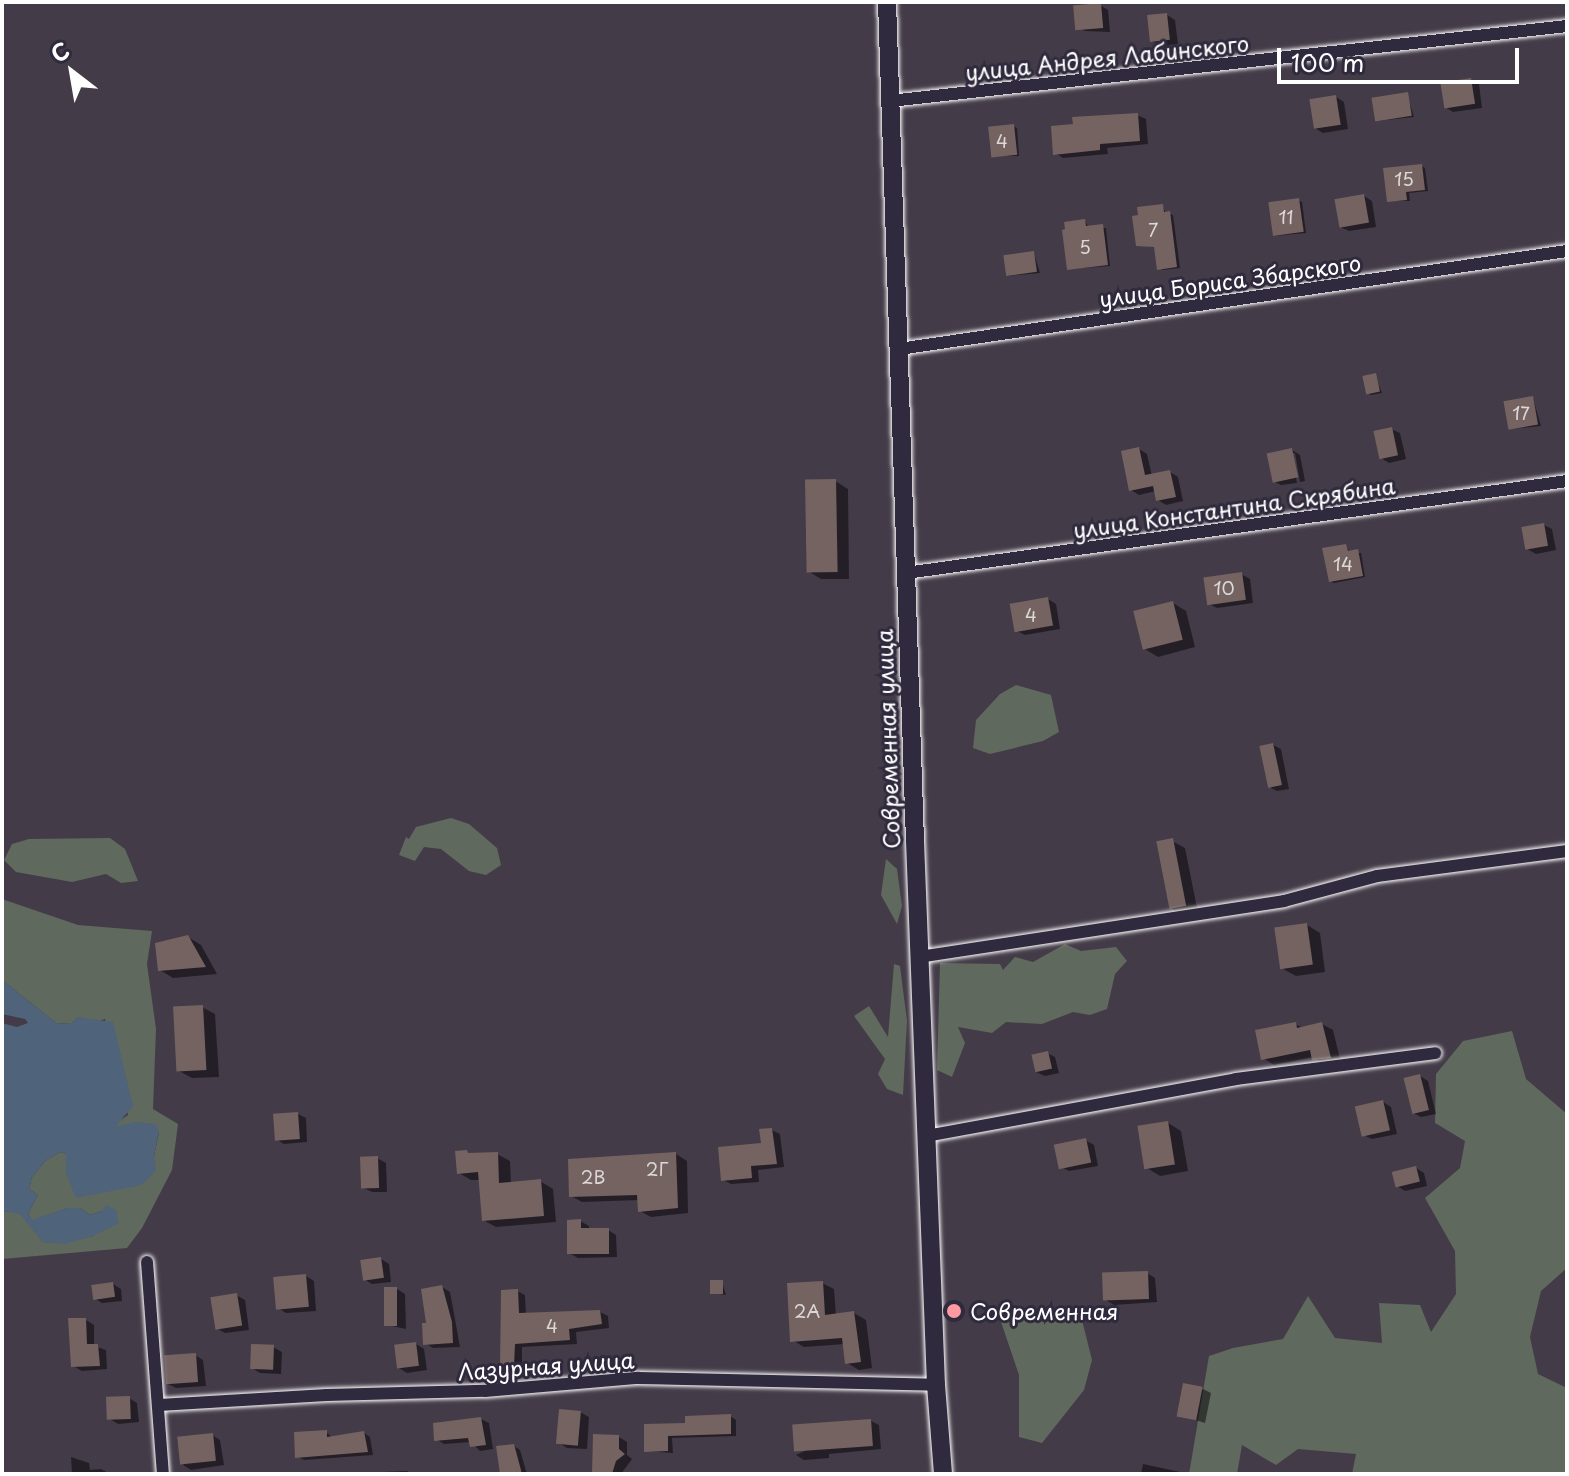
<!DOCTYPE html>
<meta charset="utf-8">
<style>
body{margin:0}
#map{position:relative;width:1569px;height:1476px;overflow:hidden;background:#443b48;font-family:"Playpen Sans",sans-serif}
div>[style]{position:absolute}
.green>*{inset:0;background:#5f695d}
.water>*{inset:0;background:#4f637a}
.shadow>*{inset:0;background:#0007}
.building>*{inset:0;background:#756361;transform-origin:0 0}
.roads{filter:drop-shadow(0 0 2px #fff) drop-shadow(0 0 2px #fff)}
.street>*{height:12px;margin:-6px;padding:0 6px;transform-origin:6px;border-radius:6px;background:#2f2a3d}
.secondary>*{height:18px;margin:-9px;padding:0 9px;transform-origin:9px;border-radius:9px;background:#2f2a3d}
.dots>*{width:22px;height:22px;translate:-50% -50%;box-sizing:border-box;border:4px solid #2f2a3d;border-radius:50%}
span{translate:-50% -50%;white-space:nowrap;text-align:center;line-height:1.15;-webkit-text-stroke:6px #2f2a3d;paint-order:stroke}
.number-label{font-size:18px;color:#dcd8d8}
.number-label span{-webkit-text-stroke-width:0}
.street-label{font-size:22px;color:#fff}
.poi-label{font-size:22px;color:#fff}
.left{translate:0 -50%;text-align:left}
.frame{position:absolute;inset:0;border:4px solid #fff;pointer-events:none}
.north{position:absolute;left:32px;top:32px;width:80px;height:80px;-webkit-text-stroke:6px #2f2a3d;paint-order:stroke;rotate:329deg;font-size:22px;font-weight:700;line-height:32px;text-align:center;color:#fff}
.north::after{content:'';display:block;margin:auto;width:28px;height:36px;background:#fff;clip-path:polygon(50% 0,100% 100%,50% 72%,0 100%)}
.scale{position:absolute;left:1277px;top:48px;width:242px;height:36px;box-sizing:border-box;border:4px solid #fff;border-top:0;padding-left:10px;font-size:24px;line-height:28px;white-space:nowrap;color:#fff;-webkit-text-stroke:6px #2f2a3d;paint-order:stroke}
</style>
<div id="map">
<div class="green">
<div style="clip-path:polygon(1016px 685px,1051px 695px,1059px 732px,1043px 741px,990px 754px,973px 748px,976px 720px,1000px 694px)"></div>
<div style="clip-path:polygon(451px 818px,469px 824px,497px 848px,501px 865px,486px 875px,469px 871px,441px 849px,424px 847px,415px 861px,399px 855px,406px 837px,409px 839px,416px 827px)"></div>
<div style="clip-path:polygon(110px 838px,125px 849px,138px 881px,121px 883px,106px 874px,72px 882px,16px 872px,4px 860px,12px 844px,29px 839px)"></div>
<div style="clip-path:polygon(886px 859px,897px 869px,902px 906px,897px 924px,881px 895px)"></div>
<div style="clip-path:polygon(2px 899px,78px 925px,152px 931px,147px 964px,156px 1029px,153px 1109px,178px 1124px,172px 1170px,142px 1228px,127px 1248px,2px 1259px,2px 1211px,20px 1213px,43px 1242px,64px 1243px,93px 1236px,102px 1211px,90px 1215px,80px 1208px,67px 1208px,32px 1221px,28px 1214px,38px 1195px,29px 1189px,32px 1177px,45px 1161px,60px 1152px,66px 1154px,66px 1173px,154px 1156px,159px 1132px,115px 1128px,116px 1123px,128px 1115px,105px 1019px,96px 1022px,78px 1017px,71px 1024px,56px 1023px,2px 980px)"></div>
<div style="clip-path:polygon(1065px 944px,1081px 951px,1116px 947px,1127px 961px,1115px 974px,1107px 1009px,1090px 1015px,1073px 1012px,1042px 1024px,1006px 1022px,992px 1033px,958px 1027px,965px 1043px,952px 1077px,937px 1070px,940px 963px,1000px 964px,1003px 970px,1015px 957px,1033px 962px)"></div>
<div style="clip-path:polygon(894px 964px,900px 966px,907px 1021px,903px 1095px,887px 1089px,878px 1074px,885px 1059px,854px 1016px,869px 1006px,888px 1037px)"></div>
<div style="clip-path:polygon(1512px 1031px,1526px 1079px,1567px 1114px,1567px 1268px,1541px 1291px,1530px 1337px,1538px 1374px,1567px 1388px,1567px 1474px,1352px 1474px,1356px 1454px,1298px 1449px,1276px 1465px,1242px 1445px,1237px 1474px,1189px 1474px,1209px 1356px,1233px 1348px,1283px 1339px,1308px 1296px,1335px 1338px,1382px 1343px,1379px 1303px,1420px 1305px,1431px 1332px,1456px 1294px,1455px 1251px,1425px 1198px,1460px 1168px,1465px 1141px,1435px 1123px,1436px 1074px,1463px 1041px)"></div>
<div style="clip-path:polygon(1080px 1312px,1092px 1360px,1084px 1390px,1042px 1443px,1019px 1437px,1019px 1375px,1000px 1319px)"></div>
</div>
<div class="water">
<div style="clip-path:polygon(2px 980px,56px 1023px,71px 1024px,78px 1017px,113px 1022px,133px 1106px,115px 1127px,136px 1122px,155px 1124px,159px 1131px,154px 1156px,156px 1170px,142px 1185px,76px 1198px,66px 1173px,66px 1154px,60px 1152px,45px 1161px,32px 1177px,29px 1189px,38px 1195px,28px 1214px,32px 1220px,67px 1208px,80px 1208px,90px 1215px,102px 1211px,106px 1205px,116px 1210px,119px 1223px,93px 1236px,64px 1244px,43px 1242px,20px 1214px,2px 1211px,2px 1023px,17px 1027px,28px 1023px,25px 1019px,2px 1014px)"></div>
</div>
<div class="shadow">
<div style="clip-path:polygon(1100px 5px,1108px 10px,1110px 32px,1085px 31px,1077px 26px)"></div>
<div style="clip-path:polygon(1167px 15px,1175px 20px,1178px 44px,1161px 46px,1152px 41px)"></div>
<div style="clip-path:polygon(1471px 80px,1479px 84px,1482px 108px,1453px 112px,1445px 107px)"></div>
<div style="clip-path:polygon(1407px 94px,1414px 117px,1377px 121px)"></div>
<div style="clip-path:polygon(1336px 97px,1344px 102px,1348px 129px,1323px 133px,1315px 128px)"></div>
<div style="clip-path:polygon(1137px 115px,1146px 119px,1148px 144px,1107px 148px,1108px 154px,1063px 158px,1055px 153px)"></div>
<div style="clip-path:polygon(1013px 126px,1017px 128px,1019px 156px,992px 156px)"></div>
<div style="clip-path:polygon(1422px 166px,1425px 168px,1428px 191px,1409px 193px,1410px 201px,1389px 201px)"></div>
<div style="clip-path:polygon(1364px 196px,1372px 201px,1376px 227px,1349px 231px,1340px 227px)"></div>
<div style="clip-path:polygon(1298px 200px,1302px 202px,1306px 233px,1275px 236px)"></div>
<div style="clip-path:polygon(1162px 206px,1166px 213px,1173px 215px,1180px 268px,1162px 270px,1156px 247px,1138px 245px)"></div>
<div style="clip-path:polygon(1085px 221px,1089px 228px,1106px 228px,1110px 266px,1069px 269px)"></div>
<div style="clip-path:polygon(1034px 253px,1040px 273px,1008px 276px)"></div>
<div style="clip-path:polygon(1375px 375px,1382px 393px,1371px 395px,1367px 393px)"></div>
<div style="clip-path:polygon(1533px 398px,1541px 426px,1510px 429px)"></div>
<div style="clip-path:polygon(1391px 429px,1400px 433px,1406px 459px,1389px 463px,1381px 458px)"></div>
<div style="clip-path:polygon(1139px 449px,1147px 454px,1152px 476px,1170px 472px,1178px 477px,1183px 501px,1166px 505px,1158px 500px,1156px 491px,1139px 495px,1131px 490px)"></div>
<div style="clip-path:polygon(1292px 450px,1300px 455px,1305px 481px,1300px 482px,1295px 453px,1291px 453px,1297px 483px,1281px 485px,1273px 481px)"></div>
<div style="clip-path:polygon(835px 481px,848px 489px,849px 579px,821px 579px,808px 571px)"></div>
<div style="clip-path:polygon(1544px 525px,1552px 529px,1556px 550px,1536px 554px,1527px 549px)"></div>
<div style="clip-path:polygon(1346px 546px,1350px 553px,1361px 553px,1365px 577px,1334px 583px,1330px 581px)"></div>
<div style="clip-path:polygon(1241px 574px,1250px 579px,1253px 603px,1217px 608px,1209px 604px)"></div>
<div style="clip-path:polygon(1048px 599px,1056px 604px,1060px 629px,1025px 635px,1017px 631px)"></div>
<div style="clip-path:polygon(1173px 603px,1186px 611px,1195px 647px,1158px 657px,1145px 649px)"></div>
<div style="clip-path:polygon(1273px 745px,1281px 749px,1289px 789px,1277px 791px,1269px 787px)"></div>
<div style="clip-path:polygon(1172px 841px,1185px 848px,1198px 913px,1184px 916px,1171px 908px)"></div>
<div style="clip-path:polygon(1307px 925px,1320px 933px,1325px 972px,1296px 976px,1283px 969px)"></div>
<div style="clip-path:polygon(188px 937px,201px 945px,217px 974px,173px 978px,160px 970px)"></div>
<div style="clip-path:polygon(202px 1007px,215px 1014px,219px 1077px,192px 1078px,179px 1071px)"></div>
<div style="clip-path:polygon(1295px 1024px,1303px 1028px,1322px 1024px,1333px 1030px,1341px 1063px,1325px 1065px,1313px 1057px,1274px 1065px,1263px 1058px)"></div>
<div style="clip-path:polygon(1047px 1053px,1055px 1057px,1059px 1073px,1045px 1076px,1036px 1072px)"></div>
<div style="clip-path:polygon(1420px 1076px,1428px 1081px,1436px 1114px,1421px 1117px,1413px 1113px)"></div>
<div style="clip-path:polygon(1383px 1102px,1391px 1107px,1397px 1134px,1372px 1139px,1363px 1135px)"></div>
<div style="clip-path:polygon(298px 1114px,306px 1118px,307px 1142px,284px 1144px,276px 1139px)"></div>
<div style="clip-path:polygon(1168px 1123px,1181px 1131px,1188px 1171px,1160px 1176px,1147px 1168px)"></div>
<div style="clip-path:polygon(772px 1130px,780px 1134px,784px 1167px,758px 1170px,759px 1182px,731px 1184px,723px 1180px,763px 1144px)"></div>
<div style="clip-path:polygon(1085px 1140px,1094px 1145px,1098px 1166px,1069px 1171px,1061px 1167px)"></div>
<div style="clip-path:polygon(497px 1154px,510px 1161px,511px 1184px,540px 1181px,553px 1189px,556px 1222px,496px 1227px,483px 1220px,480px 1180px,471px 1180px,459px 1173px)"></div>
<div style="clip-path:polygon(676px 1154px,687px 1161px,688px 1213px,651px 1217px,640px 1211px,639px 1200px,582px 1202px,571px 1196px)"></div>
<div style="clip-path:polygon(377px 1158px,386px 1163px,387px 1192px,372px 1192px,364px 1188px)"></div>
<div style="clip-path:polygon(1416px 1168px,1424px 1173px,1427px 1186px,1405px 1191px,1397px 1186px)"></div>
<div style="clip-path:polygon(580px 1221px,589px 1226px,589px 1230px,608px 1230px,616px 1235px,617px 1257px,578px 1258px,569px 1253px)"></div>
<div style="clip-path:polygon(381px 1259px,389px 1264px,391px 1282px,372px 1284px,364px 1279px)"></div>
<div style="clip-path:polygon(1147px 1273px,1155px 1278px,1157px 1302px,1114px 1305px,1106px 1300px)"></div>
<div style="clip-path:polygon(306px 1276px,314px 1281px,316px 1311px,286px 1313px,278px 1308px)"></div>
<div style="clip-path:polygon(722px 1282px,726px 1295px,712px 1293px)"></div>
<div style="clip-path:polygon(822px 1283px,834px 1289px,836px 1316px,854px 1313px,866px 1320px,872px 1368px,859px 1370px,847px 1363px,845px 1344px,804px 1347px,792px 1340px)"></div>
<div style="clip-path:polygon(113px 1284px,121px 1289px,122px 1301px,102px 1303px,94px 1298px)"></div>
<div style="clip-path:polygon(442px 1287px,450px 1292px,460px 1347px,433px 1348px,425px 1343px)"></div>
<div style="clip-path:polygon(397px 1289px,405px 1294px,406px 1329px,387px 1325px)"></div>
<div style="clip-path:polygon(517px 1291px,525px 1295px,526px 1315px,600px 1312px,608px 1316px,609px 1328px,576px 1332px,577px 1344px,522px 1347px,522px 1369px,509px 1369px,502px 1365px)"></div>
<div style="clip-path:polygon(236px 1295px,245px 1300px,249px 1330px,225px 1333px,216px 1328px)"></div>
<div style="clip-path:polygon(86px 1320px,94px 1325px,94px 1346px,106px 1350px,107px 1369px,82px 1371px,73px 1366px)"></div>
<div style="clip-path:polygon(416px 1344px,424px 1349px,427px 1370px,407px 1373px,399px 1368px)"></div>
<div style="clip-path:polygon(273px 1347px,282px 1352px,281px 1374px,260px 1373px,252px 1368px)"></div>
<div style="clip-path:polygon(195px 1355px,203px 1360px,206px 1386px,176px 1388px,168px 1384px)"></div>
<div style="clip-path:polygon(1203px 1389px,1211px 1393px,1205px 1423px,1180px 1415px)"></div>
<div style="clip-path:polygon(129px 1398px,137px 1403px,139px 1422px,118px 1424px,110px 1419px)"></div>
<div style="clip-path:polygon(580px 1412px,589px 1417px,587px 1449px,567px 1448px,559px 1443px)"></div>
<div style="clip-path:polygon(730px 1416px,736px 1420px,736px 1436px,672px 1438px,673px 1453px,646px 1451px,646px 1426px,687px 1425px)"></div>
<div style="clip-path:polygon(481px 1419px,489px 1423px,493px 1449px,480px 1451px,471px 1442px,444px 1444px,436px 1439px)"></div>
<div style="clip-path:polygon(871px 1421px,879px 1425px,881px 1449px,829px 1454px,829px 1458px,804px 1460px,796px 1455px)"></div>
<div style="clip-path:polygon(326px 1432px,333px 1438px,364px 1433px,370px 1437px,373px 1455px,304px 1460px,297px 1456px)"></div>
<div style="clip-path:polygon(212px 1435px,220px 1440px,224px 1465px,191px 1470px,183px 1465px)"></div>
<div style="clip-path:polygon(619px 1437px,627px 1442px,627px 1455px,632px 1459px,621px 1474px,594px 1474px)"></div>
<div style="clip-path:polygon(514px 1446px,520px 1450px,527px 1474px,572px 1474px,502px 1474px)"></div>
<div style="clip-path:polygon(71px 1457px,89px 1463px,90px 1470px,101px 1469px,110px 1474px,72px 1474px)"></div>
<div style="clip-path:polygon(1143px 1464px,1180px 1472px,1184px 1474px,1141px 1474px)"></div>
<div style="clip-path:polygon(407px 1471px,412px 1474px,357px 1474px,357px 1473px)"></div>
</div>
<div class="building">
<div style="left:1101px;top:3px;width:25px;height:28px;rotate:85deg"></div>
<div style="left:1167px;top:13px;width:27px;height:20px;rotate:84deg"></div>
<div style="left:1471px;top:78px;width:26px;height:31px;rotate:81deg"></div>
<div style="left:1408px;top:92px;width:24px;height:37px;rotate:81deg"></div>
<div style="left:1336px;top:95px;width:30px;height:27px;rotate:81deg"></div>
<div style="clip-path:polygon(1138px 113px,1140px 141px,1100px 144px,1100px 150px,1053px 155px,1051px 126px,1073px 124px,1072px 117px)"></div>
<div style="left:1014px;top:124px;width:31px;height:26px;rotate:84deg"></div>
<div style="clip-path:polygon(1422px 164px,1425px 190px,1406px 192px,1407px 200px,1387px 202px,1383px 168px)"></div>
<div style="left:1364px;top:194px;width:29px;height:30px;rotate:80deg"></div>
<div style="left:1299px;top:198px;width:34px;height:31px;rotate:82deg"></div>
<div style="clip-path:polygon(1163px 204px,1164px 212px,1170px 211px,1177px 267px,1157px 270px,1154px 247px,1136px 246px,1132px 216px,1138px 215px,1137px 207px)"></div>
<div style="clip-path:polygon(1085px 219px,1086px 226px,1103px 224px,1108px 265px,1067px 270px,1062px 230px,1065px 229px,1064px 222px)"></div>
<div style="left:1034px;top:251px;width:21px;height:31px;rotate:82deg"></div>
<div style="left:1376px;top:373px;width:19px;height:14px;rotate:78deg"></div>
<div style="left:1533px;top:396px;width:29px;height:30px;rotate:80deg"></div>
<div style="left:1392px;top:427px;width:29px;height:19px;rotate:78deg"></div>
<div style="clip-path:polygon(1139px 447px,1145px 475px,1170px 470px,1176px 497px,1156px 501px,1153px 486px,1129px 491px,1121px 451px)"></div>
<div style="left:1292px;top:448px;width:30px;height:26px;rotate:78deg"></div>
<div style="left:836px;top:479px;width:93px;height:31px;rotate:89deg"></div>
<div style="left:1544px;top:523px;width:23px;height:23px;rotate:80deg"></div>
<div style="clip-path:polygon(1346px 544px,1348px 551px,1358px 549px,1363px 576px,1329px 582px,1322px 548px)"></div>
<div style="left:1242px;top:572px;width:28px;height:39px;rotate:82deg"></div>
<div style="left:1048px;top:597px;width:29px;height:39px;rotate:80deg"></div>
<div style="left:1173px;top:601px;width:40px;height:41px;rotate:76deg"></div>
<div style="left:1273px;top:743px;width:43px;height:14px;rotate:78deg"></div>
<div style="left:1173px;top:838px;width:69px;height:17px;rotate:79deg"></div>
<div style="left:1307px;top:923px;width:42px;height:33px;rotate:82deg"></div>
<div style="clip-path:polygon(188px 935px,206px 967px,158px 971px,155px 943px)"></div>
<div style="left:203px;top:1005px;width:65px;height:30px;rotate:87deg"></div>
<div style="clip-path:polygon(1296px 1022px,1297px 1028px,1322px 1022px,1331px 1058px,1312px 1060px,1310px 1050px,1261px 1060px,1255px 1030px)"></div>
<div style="left:1048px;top:1051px;width:18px;height:17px;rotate:77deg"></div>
<div style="left:1420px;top:1074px;width:37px;height:17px;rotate:76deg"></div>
<div style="left:1383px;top:1100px;width:31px;height:29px;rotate:77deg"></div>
<div style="left:298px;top:1112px;width:27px;height:25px;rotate:86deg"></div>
<div style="left:1168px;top:1121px;width:44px;height:31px;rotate:81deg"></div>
<div style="clip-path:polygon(772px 1128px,777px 1164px,751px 1166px,752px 1178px,721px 1181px,718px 1147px,761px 1143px,759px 1129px)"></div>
<div style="left:1086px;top:1138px;width:25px;height:33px;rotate:78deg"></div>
<div style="clip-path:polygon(467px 1150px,468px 1153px,498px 1152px,499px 1183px,541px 1179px,544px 1216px,482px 1221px,478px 1172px,457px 1174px,455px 1151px)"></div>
<div style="clip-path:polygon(676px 1152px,678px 1208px,638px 1212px,637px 1195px,569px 1197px,568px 1159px)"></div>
<div style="left:378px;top:1156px;width:32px;height:18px;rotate:88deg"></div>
<div style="left:1416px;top:1166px;width:16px;height:25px;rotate:76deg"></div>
<div style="clip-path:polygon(581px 1219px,581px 1228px,609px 1228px,609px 1254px,567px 1254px,567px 1220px)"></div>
<div style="left:381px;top:1257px;width:21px;height:21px;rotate:82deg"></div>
<div style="left:1148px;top:1271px;width:28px;height:46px;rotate:88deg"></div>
<div style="left:306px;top:1274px;width:33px;height:33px;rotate:85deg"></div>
<div style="left:710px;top:1280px;width:13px;height:14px"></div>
<div style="clip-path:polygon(823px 1281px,825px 1315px,854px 1311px,861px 1362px,845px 1364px,842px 1338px,790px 1342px,787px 1283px)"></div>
<div style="left:113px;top:1282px;width:15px;height:22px;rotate:82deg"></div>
<div style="clip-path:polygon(442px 1285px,452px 1322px,453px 1343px,423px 1345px,422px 1323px,426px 1323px,421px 1289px)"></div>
<div style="left:384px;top:1287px;width:13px;height:39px"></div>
<div style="clip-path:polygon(518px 1289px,519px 1313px,600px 1310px,602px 1324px,569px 1329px,570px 1340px,515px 1344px,514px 1366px,500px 1366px,501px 1290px)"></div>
<div style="left:237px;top:1293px;width:33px;height:27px;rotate:81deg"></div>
<div style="clip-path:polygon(68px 1318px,86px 1318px,87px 1344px,98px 1344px,100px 1366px,71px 1367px)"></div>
<div style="left:416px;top:1342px;width:24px;height:22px;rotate:83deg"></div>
<div style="left:251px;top:1344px;width:23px;height:25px;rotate:2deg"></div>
<div style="left:196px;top:1353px;width:29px;height:32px;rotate:86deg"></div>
<div style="left:1183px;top:1383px;width:20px;height:34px;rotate:11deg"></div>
<div style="left:130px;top:1396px;width:23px;height:24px;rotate:88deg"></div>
<div style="left:559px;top:1409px;width:22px;height:35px;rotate:5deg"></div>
<div style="clip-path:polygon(731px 1414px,731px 1434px,668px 1436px,668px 1451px,644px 1452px,644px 1424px,685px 1423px,685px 1416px)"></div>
<div style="clip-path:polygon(481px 1417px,486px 1445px,470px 1447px,468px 1438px,434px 1441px,433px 1423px)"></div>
<div style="left:871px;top:1419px;width:27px;height:79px;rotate:86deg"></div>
<div style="clip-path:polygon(327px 1430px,327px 1437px,364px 1431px,368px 1452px,295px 1458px,294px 1432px)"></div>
<div style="left:213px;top:1433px;width:28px;height:36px;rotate:84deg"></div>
<div style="clip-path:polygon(593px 1434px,619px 1435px,619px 1449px,625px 1454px,616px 1461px,612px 1474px,592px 1474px)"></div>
<div style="clip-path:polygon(514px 1444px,522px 1474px,500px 1474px,496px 1446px)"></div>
</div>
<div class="roads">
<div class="street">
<div style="left:890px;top:101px;width:681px;rotate:-6.32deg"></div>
<div style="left:899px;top:349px;width:675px;rotate:-8.35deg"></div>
<div style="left:906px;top:573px;width:667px;rotate:-7.92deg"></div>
<div style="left:919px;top:957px;width:369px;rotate:-8.7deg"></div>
<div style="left:1284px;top:901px;width:96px;rotate:-15deg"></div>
<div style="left:1377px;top:876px;width:192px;rotate:-7.5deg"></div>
<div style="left:926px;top:1136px;width:315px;rotate:-10.4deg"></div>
<div style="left:1236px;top:1079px;width:201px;rotate:-7.4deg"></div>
<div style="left:147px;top:1262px;width:213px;rotate:85.7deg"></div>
<div style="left:159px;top:1405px;width:168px;rotate:-3.4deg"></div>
<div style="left:327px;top:1395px;width:158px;rotate:-1.5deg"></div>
<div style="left:485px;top:1391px;width:154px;rotate:-4.9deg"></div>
<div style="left:638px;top:1378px;width:298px;rotate:1.3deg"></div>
</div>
<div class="secondary">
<div style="left:887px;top:2px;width:839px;rotate:88.09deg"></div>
<div style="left:915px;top:841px;width:544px;rotate:87.79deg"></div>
<div style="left:936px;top:1385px;width:89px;rotate:85.5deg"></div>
</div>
</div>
<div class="dots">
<div style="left:954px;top:1311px;background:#ff9aa2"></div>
</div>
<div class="number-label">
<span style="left:1002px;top:141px">4</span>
<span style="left:1404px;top:179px">15</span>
<span style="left:1286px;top:217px">11</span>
<span style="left:1153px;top:230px">7</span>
<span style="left:1085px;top:247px">5</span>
<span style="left:1521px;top:413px">17</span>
<span style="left:1343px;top:564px">14</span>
<span style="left:1224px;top:588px">10</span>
<span style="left:1031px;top:615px">4</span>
<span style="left:657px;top:1169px">2Г</span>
<span style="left:593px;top:1177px">2В</span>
<span style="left:807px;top:1311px">2А</span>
<span style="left:552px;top:1326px">4</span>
</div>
<div class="street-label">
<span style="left:1107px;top:57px;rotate:-6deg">улица Андрея Лабинского</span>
<span style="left:1230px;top:280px;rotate:-8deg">улица Бориса Збарского</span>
<span style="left:1234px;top:507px;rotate:-8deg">улица Константина Скрябина</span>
<span style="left:887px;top:739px;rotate:-92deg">Современная улица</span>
<span style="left:546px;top:1365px;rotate:-4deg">Лазурная улица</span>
</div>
<div class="poi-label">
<span class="left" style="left:970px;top:1311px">Современная</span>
</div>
<div class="frame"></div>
<div class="north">С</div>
<div class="scale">100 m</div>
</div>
